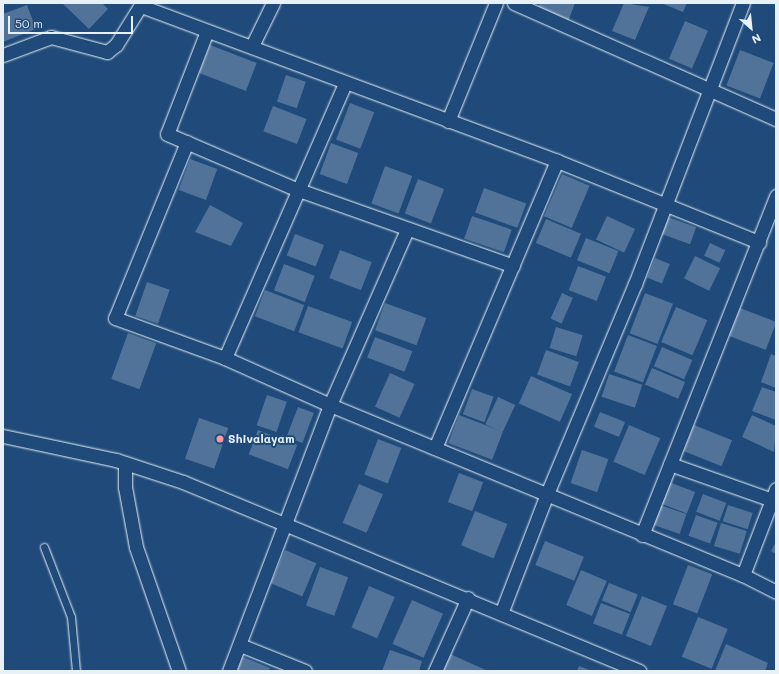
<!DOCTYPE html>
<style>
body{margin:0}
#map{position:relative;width:779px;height:674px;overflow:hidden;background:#1f4a7a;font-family:Mali,sans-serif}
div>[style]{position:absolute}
.building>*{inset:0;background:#517399;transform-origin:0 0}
.roads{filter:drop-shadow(0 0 1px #e8f1f8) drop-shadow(0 0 1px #e8f1f8)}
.service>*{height:7px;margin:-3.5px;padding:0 3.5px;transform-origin:3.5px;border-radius:3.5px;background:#1f4a7a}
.minor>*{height:13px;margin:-6.5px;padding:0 6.5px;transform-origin:6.5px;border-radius:6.5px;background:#1f4a7a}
.dots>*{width:11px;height:11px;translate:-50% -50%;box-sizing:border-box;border:2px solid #1f4a7a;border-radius:50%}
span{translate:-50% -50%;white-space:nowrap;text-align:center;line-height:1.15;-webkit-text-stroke:4px #1f4a7a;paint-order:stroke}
.poi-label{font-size:12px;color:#e8f1f8;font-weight:700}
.left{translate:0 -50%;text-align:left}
.frame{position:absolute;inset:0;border:4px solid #e8f1f8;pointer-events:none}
.north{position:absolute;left:731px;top:8px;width:40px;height:40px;-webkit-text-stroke:3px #1f4a7a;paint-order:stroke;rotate:153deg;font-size:11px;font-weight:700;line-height:16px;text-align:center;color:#e8f1f8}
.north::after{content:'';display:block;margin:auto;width:14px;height:18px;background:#e8f1f8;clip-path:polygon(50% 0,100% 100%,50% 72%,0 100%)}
.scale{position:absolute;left:8px;top:16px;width:125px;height:18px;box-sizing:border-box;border:2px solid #e8f1f8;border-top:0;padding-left:5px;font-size:12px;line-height:14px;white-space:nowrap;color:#e8f1f8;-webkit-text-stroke:3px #1f4a7a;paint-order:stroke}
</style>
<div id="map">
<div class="building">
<div style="clip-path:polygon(62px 3px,102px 3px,108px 9px,89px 29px)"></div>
<div style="clip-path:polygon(540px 3px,575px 3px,568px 22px,537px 10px)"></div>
<div style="clip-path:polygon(624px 3px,649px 7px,635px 40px,612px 31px)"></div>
<div style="clip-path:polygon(661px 3px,687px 3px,683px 12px)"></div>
<div style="clip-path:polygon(27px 5px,36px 29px,3px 42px,3px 14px)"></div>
<div style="left:685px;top:21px;width:25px;height:41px;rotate:23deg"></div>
<div style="left:210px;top:45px;width:50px;height:30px;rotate:21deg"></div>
<div style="left:740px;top:50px;width:36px;height:38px;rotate:21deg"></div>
<div style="left:286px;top:75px;width:21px;height:28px;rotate:19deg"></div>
<div style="left:350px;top:103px;width:26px;height:39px;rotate:21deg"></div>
<div style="left:273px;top:106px;width:36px;height:27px;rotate:21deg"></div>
<div style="left:331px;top:143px;width:29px;height:33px;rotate:20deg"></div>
<div style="left:190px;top:159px;width:29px;height:33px;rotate:20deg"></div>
<div style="left:385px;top:166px;width:29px;height:40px;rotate:20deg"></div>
<div style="left:562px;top:174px;width:30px;height:46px;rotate:23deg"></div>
<div style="left:418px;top:179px;width:28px;height:37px;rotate:21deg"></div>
<div style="left:484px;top:188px;width:45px;height:26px;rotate:20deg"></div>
<div style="clip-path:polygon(210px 205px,243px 223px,231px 246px,195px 232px)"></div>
<div style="left:472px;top:216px;width:42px;height:24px;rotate:19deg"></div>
<div style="left:607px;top:216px;width:31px;height:26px;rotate:25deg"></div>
<div style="left:668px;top:217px;width:30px;height:18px;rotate:20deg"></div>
<div style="left:546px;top:219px;width:38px;height:26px;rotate:23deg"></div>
<div style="left:295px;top:234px;width:31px;height:23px;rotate:21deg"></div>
<div style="left:586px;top:238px;width:35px;height:24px;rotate:22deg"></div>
<div style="left:710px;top:243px;width:17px;height:14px;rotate:25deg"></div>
<div style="left:340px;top:250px;width:34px;height:30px;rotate:21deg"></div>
<div style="left:695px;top:256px;width:28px;height:25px;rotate:26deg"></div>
<div style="left:655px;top:258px;width:16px;height:21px;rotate:22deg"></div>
<div style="left:284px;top:264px;width:33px;height:28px;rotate:21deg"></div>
<div style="left:578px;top:266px;width:30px;height:26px;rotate:21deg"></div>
<div style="left:147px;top:282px;width:24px;height:36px;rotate:19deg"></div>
<div style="left:265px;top:290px;width:42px;height:28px;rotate:21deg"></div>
<div style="left:562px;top:293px;width:12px;height:28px;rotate:24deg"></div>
<div style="left:645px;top:293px;width:30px;height:43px;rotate:21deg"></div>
<div style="left:385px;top:303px;width:44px;height:29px;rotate:20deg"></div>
<div style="left:308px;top:306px;width:47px;height:28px;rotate:20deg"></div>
<div style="left:676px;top:307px;width:34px;height:38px;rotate:23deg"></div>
<div style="left:740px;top:308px;width:39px;height:30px;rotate:21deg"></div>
<div style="left:556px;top:327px;width:28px;height:22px;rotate:17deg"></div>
<div style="left:128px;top:333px;width:30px;height:49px;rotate:20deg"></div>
<div style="left:628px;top:335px;width:31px;height:39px;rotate:21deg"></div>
<div style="left:375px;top:337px;width:40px;height:22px;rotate:21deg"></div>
<div style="left:662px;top:347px;width:33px;height:21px;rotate:23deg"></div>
<div style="left:546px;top:350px;width:35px;height:26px;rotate:20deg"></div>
<div style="clip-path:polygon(771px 354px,776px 356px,776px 388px,761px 382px)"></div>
<div style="left:652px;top:368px;width:36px;height:18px;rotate:23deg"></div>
<div style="left:390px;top:373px;width:27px;height:37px;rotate:24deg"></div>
<div style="left:609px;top:374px;width:35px;height:24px;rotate:18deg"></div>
<div style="left:531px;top:376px;width:45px;height:30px;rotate:24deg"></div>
<div style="clip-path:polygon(762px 387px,776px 392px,776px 420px,752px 411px)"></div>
<div style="left:472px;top:389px;width:23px;height:27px;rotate:20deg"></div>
<div style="left:267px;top:395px;width:21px;height:32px;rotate:19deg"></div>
<div style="left:498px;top:397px;width:19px;height:30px;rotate:25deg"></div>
<div style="left:298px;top:407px;width:17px;height:32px;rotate:21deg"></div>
<div style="left:600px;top:412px;width:27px;height:16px;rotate:22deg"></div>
<div style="left:459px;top:415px;width:47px;height:30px;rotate:21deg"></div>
<div style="clip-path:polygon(752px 415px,776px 426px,774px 452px,742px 437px)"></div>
<div style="left:199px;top:418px;width:31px;height:43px;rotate:19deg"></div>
<div style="left:629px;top:425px;width:34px;height:40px;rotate:23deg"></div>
<div style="left:694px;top:425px;width:41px;height:28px;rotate:22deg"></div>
<div style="left:258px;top:430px;width:42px;height:26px;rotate:21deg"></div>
<div style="left:378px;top:439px;width:25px;height:38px;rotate:21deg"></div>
<div style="left:582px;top:450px;width:28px;height:35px;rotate:19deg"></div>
<div style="left:459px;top:473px;width:26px;height:31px;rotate:21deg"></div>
<div style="left:669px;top:482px;width:28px;height:23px;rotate:21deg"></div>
<div style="left:359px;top:484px;width:26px;height:42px;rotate:23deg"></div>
<div style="left:703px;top:494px;width:25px;height:19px;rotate:21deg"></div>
<div style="left:660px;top:505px;width:28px;height:21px;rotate:19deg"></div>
<div style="left:728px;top:505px;width:26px;height:17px;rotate:18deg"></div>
<div style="left:475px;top:511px;width:35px;height:37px;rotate:22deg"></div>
<div style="left:696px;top:515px;width:23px;height:22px;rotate:20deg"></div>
<div style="left:721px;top:523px;width:27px;height:24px;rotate:17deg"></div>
<div style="left:545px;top:541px;width:42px;height:26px;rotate:22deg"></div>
<div style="clip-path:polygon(776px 542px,776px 554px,771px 551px)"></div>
<div style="left:285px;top:550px;width:34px;height:36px;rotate:23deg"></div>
<div style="left:688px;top:565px;width:26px;height:42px;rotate:21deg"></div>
<div style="left:320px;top:567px;width:30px;height:41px;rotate:20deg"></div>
<div style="left:581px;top:570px;width:28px;height:38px;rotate:23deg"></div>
<div style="left:609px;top:583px;width:31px;height:19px;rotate:22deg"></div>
<div style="left:369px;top:586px;width:28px;height:45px;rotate:23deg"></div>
<div style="left:642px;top:596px;width:27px;height:43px;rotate:22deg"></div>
<div style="left:412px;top:600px;width:34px;height:48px;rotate:24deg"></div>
<div style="left:601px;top:603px;width:31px;height:22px;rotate:21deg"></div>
<div style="left:698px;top:617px;width:32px;height:43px;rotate:22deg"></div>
<div style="clip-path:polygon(726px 644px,768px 663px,765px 671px,715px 671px)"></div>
<div style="clip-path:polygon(390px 650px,422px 661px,419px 671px,382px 671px)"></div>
<div style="clip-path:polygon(450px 654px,488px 671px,435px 671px)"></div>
<div style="clip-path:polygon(241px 656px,270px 668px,269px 671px,235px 671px)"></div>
<div style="clip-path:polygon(579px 666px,592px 671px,577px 671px)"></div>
</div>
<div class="roads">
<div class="service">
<div style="left:44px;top:547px;width:75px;rotate:68.9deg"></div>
<div style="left:71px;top:617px;width:54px;rotate:84.7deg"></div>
</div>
<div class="minor">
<div style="left:514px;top:3px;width:287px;rotate:23.9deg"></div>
<div style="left:141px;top:6px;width:444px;rotate:20.4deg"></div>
<div style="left:557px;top:161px;width:218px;rotate:21.9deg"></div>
<div style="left:207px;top:31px;width:110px;rotate:111.2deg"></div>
<div style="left:167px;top:134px;width:140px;rotate:23.1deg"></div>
<div style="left:296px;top:189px;width:230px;rotate:19.5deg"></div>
<div style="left:252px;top:46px;width:48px;rotate:-64deg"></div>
<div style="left:3px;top:55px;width:51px;rotate:-20.6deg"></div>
<div style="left:51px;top:37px;width:58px;rotate:15deg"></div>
<div style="left:107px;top:52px;width:11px;rotate:-38deg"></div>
<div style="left:116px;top:45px;width:49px;rotate:-58.2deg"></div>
<div style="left:448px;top:121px;width:127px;rotate:-67.9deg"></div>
<div style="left:187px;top:142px;width:190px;rotate:112.2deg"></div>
<div style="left:115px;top:318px;width:117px;rotate:20deg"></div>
<div style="left:225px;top:358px;width:115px;rotate:24.1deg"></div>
<div style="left:330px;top:405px;width:447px;rotate:22.4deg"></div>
<div style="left:743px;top:575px;width:37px;rotate:27deg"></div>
<div style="left:225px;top:358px;width:300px;rotate:-66.4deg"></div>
<div style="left:3px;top:436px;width:116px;rotate:12deg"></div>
<div style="left:116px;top:460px;width:71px;rotate:18.2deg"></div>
<div style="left:183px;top:482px;width:494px;rotate:22.5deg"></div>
<div style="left:435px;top:448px;width:312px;rotate:-67deg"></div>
<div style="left:125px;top:464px;width:23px;rotate:90deg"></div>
<div style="left:125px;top:487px;width:61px;rotate:79.6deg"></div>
<div style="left:136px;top:547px;width:131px;rotate:70.9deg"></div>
<div style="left:670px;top:464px;width:108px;rotate:19.4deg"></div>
<div style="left:642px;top:535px;width:365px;rotate:-68.4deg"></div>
<div style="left:743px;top:575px;width:92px;rotate:-69deg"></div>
<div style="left:502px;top:611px;width:125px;rotate:-69deg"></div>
<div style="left:547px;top:494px;width:228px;rotate:-67.3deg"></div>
<div style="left:635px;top:284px;width:301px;rotate:-69deg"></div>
<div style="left:240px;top:645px;width:70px;rotate:21.8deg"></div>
<div style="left:229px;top:671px;width:285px;rotate:-69.2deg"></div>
<div style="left:330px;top:405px;width:191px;rotate:-66.3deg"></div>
<div style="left:435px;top:671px;width:80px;rotate:-65.7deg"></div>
</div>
</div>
<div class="dots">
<div style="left:220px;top:439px;background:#ff9aa2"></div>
</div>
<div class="poi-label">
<span class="left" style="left:228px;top:439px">Shivalayam</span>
</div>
<div class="frame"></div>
<div class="north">N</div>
<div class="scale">50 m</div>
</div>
